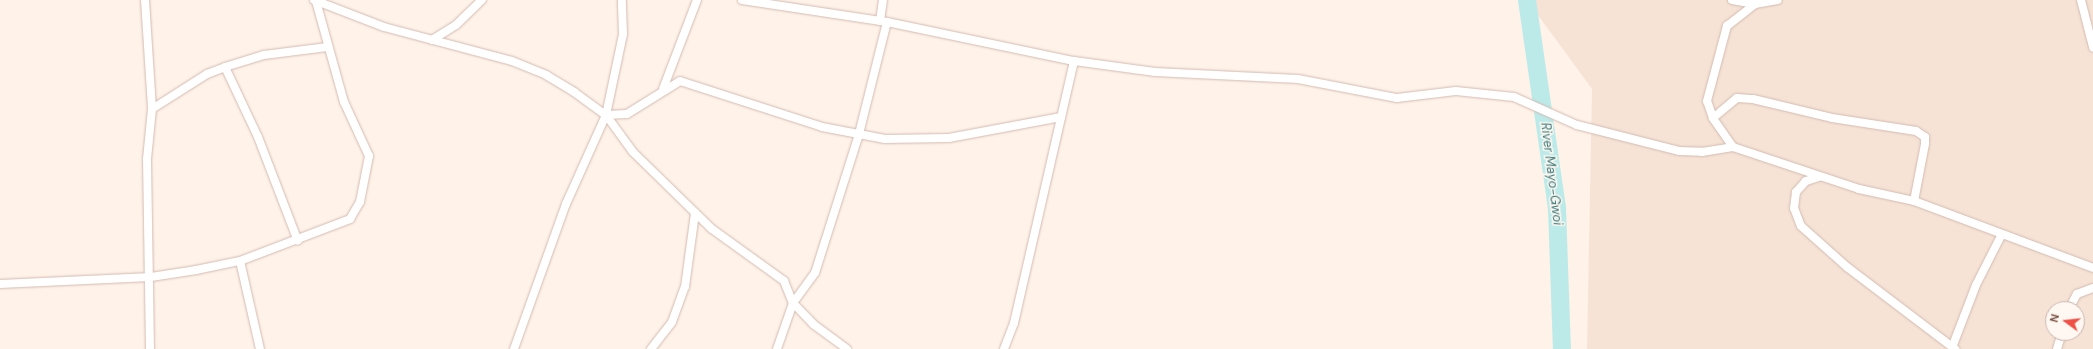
<!DOCTYPE html>
<style>
body{margin:0}
#map{position:relative;width:2093px;height:349px;overflow:hidden;background:#fef2e9;font-family:"DM Sans",sans-serif}
div>[style]{position:absolute}
.residential>*{inset:0;background:#f6e3d6}
.river>*{height:18px;margin:-9px;padding:0 9px;transform-origin:9px;border-radius:9px;background:#bbeae9}
.roads{filter:drop-shadow(0 0 1px #d4bab0) drop-shadow(0 0 1px #d4bab0)}
.street>*{height:8px;margin:-4px;padding:0 4px;transform-origin:4px;border-radius:4px;background:#fff}
span{translate:-50% -50%;white-space:nowrap;text-align:center;line-height:1.15;-webkit-text-stroke:3px #fff7f1;paint-order:stroke}
.water-label{font-size:13px;color:#387979;font-style:italic}
.north{position:absolute;left:2045px;top:301px;width:40px;height:40px;box-sizing:border-box;background:#fff7f1;border:1px solid #cab5ae;border-radius:50%;rotate:285deg;font-size:11px;font-weight:700;line-height:16px;text-align:center;color:#7b5349}
.north::after{content:'';display:block;margin:auto;width:14px;height:18px;background:#f05046;clip-path:polygon(50% 0,100% 100%,50% 72%,0 100%)}
</style>
<div id="map">
<div class="residential">
<div style="clip-path:polygon(evenodd,1527px 0,2093px 0,2093px 349px,1587px 349px,1592px 89px,1527px 0,2053px 309px,2077px 309px,2077px 333px,2053px 333px,2053px 309px)"></div>
</div>
<div class="river">
<div style="left:1527px;top:0;width:210px;rotate:81.8deg"></div>
<div style="left:1557px;top:208px;width:141px;rotate:88deg"></div>
</div>
<div class="roads">
<div class="street">
<div style="left:145px;top:0;width:109px;rotate:86.3deg"></div>
<div style="left:152px;top:109px;width:50px;rotate:95.7deg"></div>
<div style="left:147px;top:159px;width:190px;rotate:89.1deg"></div>
<div style="left:314px;top:0;width:75px;rotate:21.1deg"></div>
<div style="left:384px;top:27px;width:132px;rotate:14.9deg"></div>
<div style="left:512px;top:61px;width:37px;rotate:22deg"></div>
<div style="left:546px;top:75px;width:33px;rotate:31deg"></div>
<div style="left:574px;top:92px;width:39px;rotate:36deg"></div>
<div style="left:606px;top:115px;width:46px;rotate:53.9deg"></div>
<div style="left:633px;top:152px;width:110px;rotate:44.3deg"></div>
<div style="left:712px;top:229px;width:89px;rotate:35.8deg"></div>
<div style="left:784px;top:281px;width:24px;rotate:68deg"></div>
<div style="left:793px;top:303px;width:29px;rotate:46deg"></div>
<div style="left:813px;top:324px;width:42px;rotate:36.3deg"></div>
<div style="left:742px;top:0;width:147px;rotate:8.6deg"></div>
<div style="left:887px;top:22px;width:191px;rotate:11.8deg"></div>
<div style="left:1074px;top:61px;width:82px;rotate:7.7deg"></div>
<div style="left:1155px;top:72px;width:143px;rotate:2.8deg"></div>
<div style="left:1298px;top:79px;width:101px;rotate:10.9deg"></div>
<div style="left:1397px;top:98px;width:59px;rotate:-6.8deg"></div>
<div style="left:1456px;top:91px;width:58px;rotate:5.9deg"></div>
<div style="left:1514px;top:97px;width:69px;rotate:24deg"></div>
<div style="left:1577px;top:125px;width:105px;rotate:14.3deg"></div>
<div style="left:1679px;top:151px;width:23px;rotate:2deg"></div>
<div style="left:1702px;top:152px;width:31px;rotate:-9deg"></div>
<div style="left:1733px;top:147px;width:133px;rotate:18.4deg"></div>
<div style="left:1859px;top:189px;width:56px;rotate:12.3deg"></div>
<div style="left:1914px;top:201px;width:191px;rotate:20.5deg"></div>
<div style="left:1732px;top:0;width:23px;rotate:10deg"></div>
<div style="left:1755px;top:4px;width:23px;rotate:-10deg"></div>
<div style="left:2081px;top:0;width:49px;rotate:75.7deg"></div>
<div style="left:880px;top:21px;width:21px;rotate:-82deg"></div>
<div style="left:432px;top:40px;width:28px;rotate:-32deg"></div>
<div style="left:456px;top:25px;width:36px;rotate:-44deg"></div>
<div style="left:225px;top:67px;width:77px;rotate:64.8deg"></div>
<div style="left:258px;top:137px;width:111px;rotate:69deg"></div>
<div style="left:663px;top:89px;width:95px;rotate:-69.1deg"></div>
<div style="left:152px;top:109px;width:65px;rotate:-32.5deg"></div>
<div style="left:207px;top:74px;width:19px;rotate:-21deg"></div>
<div style="left:225px;top:67px;width:41px;rotate:-17.1deg"></div>
<div style="left:264px;top:55px;width:64px;rotate:-7.1deg"></div>
<div style="left:606px;top:115px;width:21px;rotate:-3deg"></div>
<div style="left:627px;top:114px;width:62px;rotate:-31.9deg"></div>
<div style="left:680px;top:81px;width:149px;rotate:17.9deg"></div>
<div style="left:822px;top:127px;width:64px;rotate:10.8deg"></div>
<div style="left:885px;top:139px;width:64px;rotate:-0.9deg"></div>
<div style="left:949px;top:138px;width:114px;rotate:-10.6deg"></div>
<div style="left:1713px;top:118px;width:31px;rotate:-40deg"></div>
<div style="left:1737px;top:98px;width:16px;rotate:4deg"></div>
<div style="left:1753px;top:99px;width:81px;rotate:13.5deg"></div>
<div style="left:1832px;top:118px;width:85px;rotate:8.8deg"></div>
<div style="left:1916px;top:131px;width:11px;rotate:34deg"></div>
<div style="left:1925px;top:137px;width:7px;rotate:90deg"></div>
<div style="left:1925px;top:144px;width:58px;rotate:100.9deg"></div>
<div style="left:1733px;top:147px;width:35px;rotate:-125deg"></div>
<div style="left:1713px;top:118px;width:18px;rotate:-109deg"></div>
<div style="left:1707px;top:101px;width:78px;rotate:-75.1deg"></div>
<div style="left:1727px;top:26px;width:36px;rotate:-38deg"></div>
<div style="left:1819px;top:177px;width:14px;rotate:163deg"></div>
<div style="left:1806px;top:181px;width:15px;rotate:132deg"></div>
<div style="left:1796px;top:192px;width:16px;rotate:97deg"></div>
<div style="left:1794px;top:208px;width:19px;rotate:69deg"></div>
<div style="left:1801px;top:226px;width:62px;rotate:41.7deg"></div>
<div style="left:1847px;top:267px;width:136px;rotate:37.2deg"></div>
<div style="left:240px;top:261px;width:90px;rotate:77.2deg"></div>
<div style="left:0;top:284px;width:151px;rotate:-2.7deg"></div>
<div style="left:151px;top:277px;width:46px;rotate:-8.8deg"></div>
<div style="left:196px;top:270px;width:45px;rotate:-11.6deg"></div>
<div style="left:240px;top:261px;width:118px;rotate:-20.9deg"></div>
<div style="left:350px;top:219px;width:20px;rotate:-60deg"></div>
<div style="left:360px;top:202px;width:47px;rotate:-78.9deg"></div>
<div style="left:369px;top:156px;width:60px;rotate:-114.8deg"></div>
<div style="left:344px;top:102px;width:105px;rotate:-105.5deg"></div>
<div style="left:2069px;top:309px;width:17px;rotate:-62deg"></div>
<div style="left:2077px;top:294px;width:17px;rotate:-21deg"></div>
<div style="left:1953px;top:345px;width:64px;rotate:-69deg"></div>
<div style="left:1976px;top:285px;width:55px;rotate:-63deg"></div>
<div style="left:514px;top:349px;width:154px;rotate:-70.3deg"></div>
<div style="left:566px;top:204px;width:98px;rotate:-65.8deg"></div>
<div style="left:606px;top:115px;width:83px;rotate:-78.1deg"></div>
<div style="left:623px;top:34px;width:34px;rotate:-92deg"></div>
<div style="left:651px;top:349px;width:34px;rotate:-52deg"></div>
<div style="left:672px;top:322px;width:37px;rotate:-70deg"></div>
<div style="left:685px;top:287px;width:75px;rotate:-82.3deg"></div>
<div style="left:777px;top:349px;width:49px;rotate:-70.8deg"></div>
<div style="left:793px;top:303px;width:37px;rotate:-54deg"></div>
<div style="left:815px;top:273px;width:146px;rotate:-72.4deg"></div>
<div style="left:859px;top:134px;width:115px;rotate:-76deg"></div>
<div style="left:1004px;top:349px;width:28px;rotate:-69deg"></div>
<div style="left:1014px;top:323px;width:269px;rotate:-77.1deg"></div>
<div style="left:2057px;top:349px;width:17px;rotate:-73deg"></div>
</div>
</div>
<div class="water-label">
<span style="left:1551px;top:174px;rotate:83deg">River Mayo-Gwoi</span>
</div>
<div class="north">N</div>
</div>
